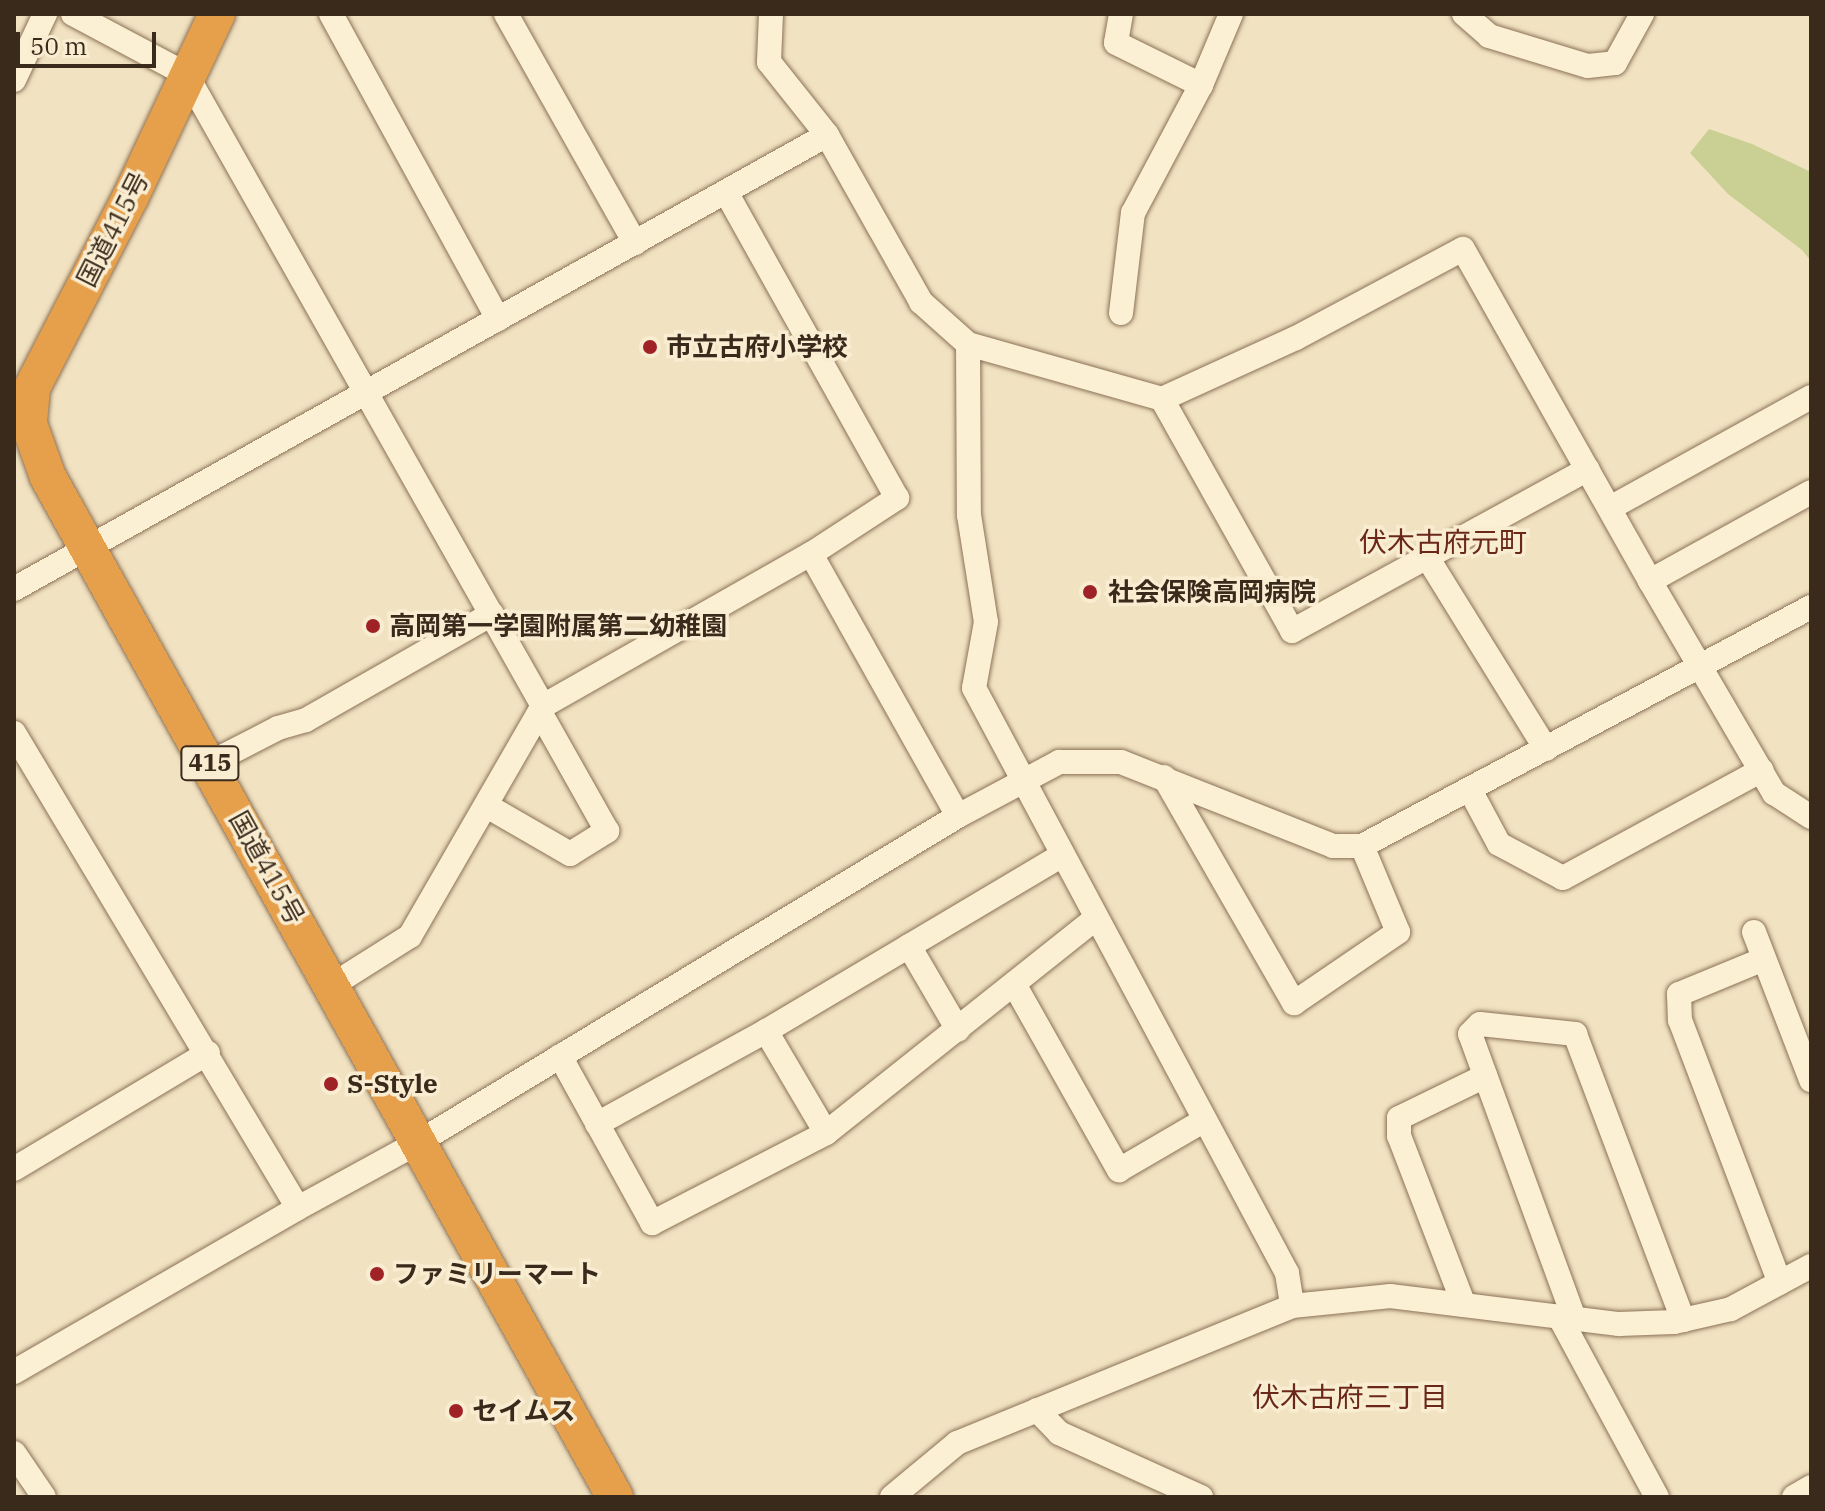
<!DOCTYPE html>
<meta charset="utf-8">
<style>
body{margin:0}
#map{position:relative;width:1825px;height:1511px;overflow:hidden;background:#f1e2c1;font-family:"IBM Plex Serif","Noto Sans JP",serif}
div>[style]{position:absolute}
.green>*{inset:0;background:#cad094}
.roads{filter:drop-shadow(0 0 2px #8b7257) drop-shadow(0 0 2px #8b7257)}
.minor>*{height:24px;margin:-12px;padding:0 12px;transform-origin:12px;border-radius:12px;background:#fbefd4}
.highway>*{height:36px;margin:-18px;padding:0 18px;transform-origin:18px;border-radius:18px;background:#e69f4b}
.dots>*{width:22px;height:22px;translate:-50% -50%;box-sizing:border-box;border:4px solid #f8ecd1;border-radius:50%}
span{translate:-50% -50%;white-space:nowrap;text-align:center;line-height:1.15;-webkit-text-stroke:7px #f8ecd1;paint-order:stroke}
.shield-label span{padding:2px 6px;background:#f8ecd1;border:2px solid;border-radius:6px;-webkit-text-stroke-width:0}
.shield-label{font-size:24px;color:#3a2a1c;font-weight:700}
.street-label{font-size:26px;color:#3a2a1c}
.poi-label{font-size:26px;color:#3a2a1c;font-weight:700}
.left{translate:0 -50%;text-align:left}
.neighbourhood-label{font-size:28px;color:#6a2819}
.frame{position:absolute;inset:0;border:16px solid #3a2a1c;pointer-events:none}
.scale{position:absolute;left:16px;top:32px;width:140px;height:36px;box-sizing:border-box;border:4px solid #3a2a1c;border-top:0;padding-left:10px;font-size:24px;line-height:28px;white-space:nowrap;color:#3a2a1c;-webkit-text-stroke:6px #f8ecd1;paint-order:stroke}
</style>
<div id="map">
<div class="green">
<div style="clip-path:polygon(1709px 129px,1752px 144px,1811px 172px,1811px 261px,1802px 250px,1728px 194px,1690px 153px)"></div>
</div>
<div class="roads">
<div class="minor">
<div style="left:73px;top:14px;width:128px;rotate:28deg"></div>
<div style="left:186px;top:74px;width:726px;rotate:60.54deg"></div>
<div style="left:331px;top:14px;width:348px;rotate:61.3deg"></div>
<div style="left:506px;top:14px;width:263px;rotate:60.6deg"></div>
<div style="left:771px;top:14px;width:48px;rotate:92.4deg"></div>
<div style="left:769px;top:62px;width:93px;rotate:51.5deg"></div>
<div style="left:827px;top:135px;width:192px;rotate:60.6deg"></div>
<div style="left:921px;top:302px;width:63px;rotate:41.8deg"></div>
<div style="left:968px;top:344px;width:202px;rotate:15.8deg"></div>
<div style="left:1162px;top:399px;width:147px;rotate:-24.5deg"></div>
<div style="left:1296px;top:338px;width:189px;rotate:-28.1deg"></div>
<div style="left:1463px;top:249px;width:381px;rotate:60.6deg"></div>
<div style="left:1650px;top:581px;width:246px;rotate:59.7deg"></div>
<div style="left:1774px;top:793px;width:44px;rotate:33deg"></div>
<div style="left:1121px;top:14px;width:29px;rotate:100deg"></div>
<div style="left:1116px;top:43px;width:95px;rotate:26.3deg"></div>
<div style="left:1464px;top:14px;width:33px;rotate:41deg"></div>
<div style="left:1489px;top:36px;width:103px;rotate:16.9deg"></div>
<div style="left:1588px;top:66px;width:27px;rotate:-6deg"></div>
<div style="left:1615px;top:63px;width:56px;rotate:-61.1deg"></div>
<div style="left:14px;top:80px;width:73px;rotate:-64.8deg"></div>
<div style="left:1121px;top:313px;width:101px;rotate:-83.2deg"></div>
<div style="left:1133px;top:213px;width:145px;rotate:-62deg"></div>
<div style="left:1201px;top:85px;width:77px;rotate:-67.1deg"></div>
<div style="left:968px;top:344px;width:171px;rotate:89.7deg"></div>
<div style="left:969px;top:515px;width:108px;rotate:81deg"></div>
<div style="left:986px;top:622px;width:67px;rotate:100.3deg"></div>
<div style="left:974px;top:688px;width:663px;rotate:61.85deg"></div>
<div style="left:1287px;top:1273px;width:33px;rotate:81deg"></div>
<div style="left:1162px;top:399px;width:266px;rotate:60.7deg"></div>
<div style="left:1292px;top:631px;width:337px;rotate:-28.7deg"></div>
<div style="left:1610px;top:508px;width:230px;rotate:-28.9deg"></div>
<div style="left:811px;top:554px;width:300px;rotate:60.7deg"></div>
<div style="left:1427px;top:557px;width:226px;rotate:58.2deg"></div>
<div style="left:1650px;top:581px;width:184px;rotate:-28.9deg"></div>
<div style="left:14px;top:589px;width:931px;rotate:-29.18deg"></div>
<div style="left:14px;top:733px;width:553px;rotate:59.13deg"></div>
<div style="left:210px;top:763px;width:76px;rotate:-27.2deg"></div>
<div style="left:278px;top:728px;width:29px;rotate:-16deg"></div>
<div style="left:306px;top:720px;width:214px;rotate:-29.7deg"></div>
<div style="left:1164px;top:777px;width:261px;rotate:60.1deg"></div>
<div style="left:1294px;top:1003px;width:126px;rotate:-34.3deg"></div>
<div style="left:1398px;top:932px;width:93px;rotate:-112.7deg"></div>
<div style="left:1470px;top:790px;width:61px;rotate:61.8deg"></div>
<div style="left:1499px;top:844px;width:72px;rotate:28deg"></div>
<div style="left:1563px;top:878px;width:226px;rotate:-28.5deg"></div>
<div style="left:487px;top:806px;width:96px;rotate:30deg"></div>
<div style="left:570px;top:854px;width:44px;rotate:-31.9deg"></div>
<div style="left:607px;top:831px;width:137px;rotate:-119.4deg"></div>
<div style="left:1754px;top:932px;width:159px;rotate:68.9deg"></div>
<div style="left:909px;top:946px;width:97px;rotate:59.7deg"></div>
<div style="left:1764px;top:959px;width:92px;rotate:157.6deg"></div>
<div style="left:1679px;top:994px;width:26px;rotate:88deg"></div>
<div style="left:1680px;top:1020px;width:281px;rotate:69.2deg"></div>
<div style="left:1014px;top:984px;width:214px;rotate:60.6deg"></div>
<div style="left:1119px;top:1170px;width:99px;rotate:-30.2deg"></div>
<div style="left:331px;top:986px;width:93px;rotate:-32.3deg"></div>
<div style="left:410px;top:936px;width:266px;rotate:-60deg"></div>
<div style="left:543px;top:706px;width:308px;rotate:-29.6deg"></div>
<div style="left:811px;top:554px;width:103px;rotate:-33.1deg"></div>
<div style="left:897px;top:498px;width:351px;rotate:-119.2deg"></div>
<div style="left:766px;top:1031px;width:118px;rotate:59.5deg"></div>
<div style="left:560px;top:1056px;width:191px;rotate:61.1deg"></div>
<div style="left:652px;top:1223px;width:196px;rotate:-27.3deg"></div>
<div style="left:826px;top:1133px;width:345px;rotate:-38.5deg"></div>
<div style="left:597px;top:1124px;width:193px;rotate:-28.8deg"></div>
<div style="left:766px;top:1031px;width:345px;rotate:-30.7deg"></div>
<div style="left:14px;top:1169px;width:226px;rotate:-30.9deg"></div>
<div style="left:1464px;top:1305px;width:181px;rotate:-111deg"></div>
<div style="left:1399px;top:1136px;width:18px;rotate:-90deg"></div>
<div style="left:1399px;top:1118px;width:96px;rotate:-26deg"></div>
<div style="left:1559px;top:1316px;width:206px;rotate:61.6deg"></div>
<div style="left:1574px;top:1318px;width:302px;rotate:-110.1deg"></div>
<div style="left:1470px;top:1034px;width:14px;rotate:-45deg"></div>
<div style="left:1480px;top:1024px;width:96px;rotate:6deg"></div>
<div style="left:1575px;top:1034px;width:306px;rotate:69.3deg"></div>
<div style="left:14px;top:1372px;width:328px;rotate:-30deg"></div>
<div style="left:298px;top:1208px;width:136px;rotate:-28.6deg"></div>
<div style="left:417px;top:1143px;width:632px;rotate:-31.15deg"></div>
<div style="left:958px;top:816px;width:115px;rotate:-28.1deg"></div>
<div style="left:1059px;top:762px;width:62px"></div>
<div style="left:1121px;top:762px;width:228px;rotate:21.6deg"></div>
<div style="left:1333px;top:846px;width:29px"></div>
<div style="left:1362px;top:846px;width:509px;rotate:-28.03deg"></div>
<div style="left:1037px;top:1410px;width:32px;rotate:46deg"></div>
<div style="left:1059px;top:1433px;width:156px;rotate:24.3deg"></div>
<div style="left:14px;top:1453px;width:53px;rotate:55.7deg"></div>
<div style="left:892px;top:1497px;width:85px;rotate:-39.7deg"></div>
<div style="left:957px;top:1443px;width:362px;rotate:-22.2deg"></div>
<div style="left:1292px;top:1306px;width:99px;rotate:-5.8deg"></div>
<div style="left:1390px;top:1296px;width:231px;rotate:7deg"></div>
<div style="left:1619px;top:1324px;width:55px;rotate:-2.1deg"></div>
<div style="left:1674px;top:1322px;width:58px;rotate:-12.8deg"></div>
<div style="left:1731px;top:1309px;width:91px;rotate:-28.3deg"></div>
<div style="left:1794px;top:1497px;width:20px;rotate:-30deg"></div>
</div>
<div class="highway">
<div style="left:217px;top:14px;width:201px;rotate:115.3deg"></div>
<div style="left:131px;top:196px;width:216px;rotate:117.3deg"></div>
<div style="left:32px;top:388px;width:36px;rotate:95deg"></div>
<div style="left:29px;top:424px;width:56px;rotate:70.3deg"></div>
<div style="left:48px;top:477px;width:1167px;rotate:60.93deg"></div>
</div>
</div>
<div class="dots">
<div style="left:650px;top:347px;background:#9f2326"></div>
<div style="left:1090px;top:592px;background:#9f2326"></div>
<div style="left:373px;top:626px;background:#9f2326"></div>
<div style="left:331px;top:1084px;background:#9f2326"></div>
<div style="left:377px;top:1274px;background:#9f2326"></div>
<div style="left:456px;top:1411px;background:#9f2326"></div>
</div>
<div class="shield-label">
<span style="left:210px;top:763px">415</span>
</div>
<div class="street-label">
<span style="left:113px;top:229px;rotate:-63deg">国道415号</span>
<span style="left:267px;top:868px;rotate:61deg">国道415号</span>
</div>
<div class="poi-label">
<span class="left" style="left:666px;top:347px">市立古府小学校</span>
<span class="left" style="left:1108px;top:592px">社会保険高岡病院</span>
<span class="left" style="left:389px;top:626px">高岡第一学園附属第二幼稚園</span>
<span class="left" style="left:347px;top:1084px">S-Style</span>
<span class="left" style="left:393px;top:1274px">ファミリーマート</span>
<span class="left" style="left:472px;top:1411px">セイムス</span>
</div>
<div class="neighbourhood-label">
<span style="left:1443px;top:542px">伏木古府元町</span>
<span style="left:1350px;top:1397px">伏木古府三丁目</span>
</div>
<div class="frame"></div>
<div class="scale">50 m</div>
</div>
